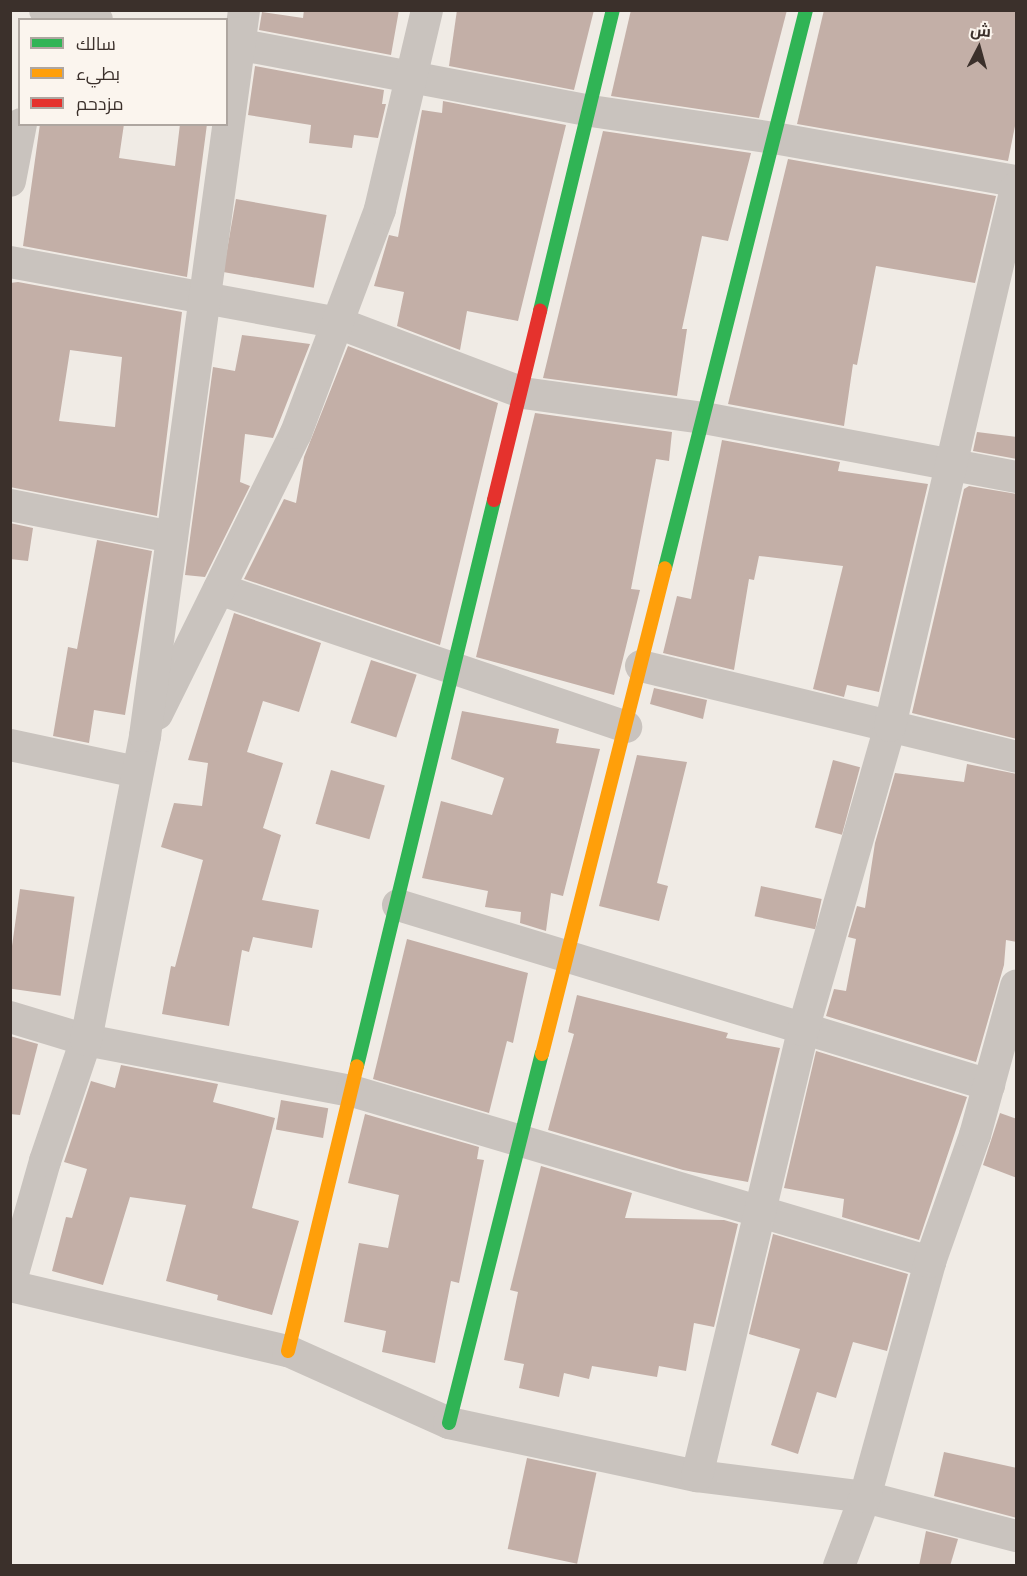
<!DOCTYPE html>
<meta charset="utf-8">
<style>
body{margin:0}
#map{position:relative;width:1027px;height:1576px;overflow:hidden;background:#f0ebe5;font-family:Commissioner,Cairo,sans-serif}
div>[style]{position:absolute}
.building>*{inset:0;background:#c3afa7;transform-origin:0 0}
.street>*{height:32px;margin:-16px;padding:0 16px;transform-origin:16px;border-radius:16px;background:#c9c3be}
.fast>*{height:14px;margin:-7px;padding:0 7px;transform-origin:7px;border-radius:7px;background:#30b455}
.slow>*{height:14px;margin:-7px;padding:0 7px;transform-origin:7px;border-radius:7px;background:#ff9f0a}
.jam>*{height:14px;margin:-7px;padding:0 7px;transform-origin:7px;border-radius:7px;background:#e5322d}
span{translate:-50% -50%;white-space:nowrap;text-align:center;line-height:1.15;-webkit-text-stroke:4.5px #fbf5ee;paint-order:stroke}
.frame{position:absolute;inset:0;border:12px solid #3b302b;pointer-events:none}
.legend{position:absolute;left:18px;top:18px;width:210px;height:108px;box-sizing:border-box;background:#fbf5ee;border:2px solid #aea6a0;margin:0;padding:8px 10px;list-style:none;font-size:18px;color:#3b302b}
.legend li{display:flex;align-items:center;gap:12px;height:30px}
.legend b{width:30px;border:2px solid #aea6a0}
.north{position:absolute;left:949px;top:18px;width:60px;height:60px;-webkit-text-stroke:4px #fbf5ee;paint-order:stroke;rotate:6deg;font-size:16px;font-weight:700;line-height:24px;text-align:center;color:#3b302b}
.north::after{content:'';display:block;margin:auto;width:21px;height:27px;background:#3b302b;clip-path:polygon(50% 0,100% 100%,50% 72%,0 100%)}
</style>
<div id="map">
<div class="building">
<div style="clip-path:polygon(304px 10px,399px 10px,391px 55px,259px 30px,262px 12px,303px 18px)"></div>
<div style="clip-path:polygon(457px 10px,594px 10px,574px 90px,449px 66px)"></div>
<div style="clip-path:polygon(631px 10px,787px 10px,759px 118px,611px 96px)"></div>
<div style="clip-path:polygon(824px 10px,1017px 10px,1017px 116px,1008px 161px,797px 124px)"></div>
<div style="clip-path:polygon(255px 66px,384px 90px,382px 104px,386px 104px,378px 138px,354px 135px,352px 148px,309px 143px,311px 125px,248px 115px)"></div>
<div style="clip-path:polygon(443px 101px,566px 125px,518px 321px,467px 311px,460px 350px,397px 326px,404px 292px,374px 286px,389px 235px,398px 237px,422px 110px,442px 113px)"></div>
<div style="clip-path:polygon(40px 124px,124px 124px,119px 158px,175px 166px,180px 124px,207px 124px,187px 277px,23px 246px)"></div>
<div style="clip-path:polygon(603px 131px,751px 153px,728px 241px,702px 236px,682px 329px,687px 329px,677px 396px,543px 378px)"></div>
<div style="clip-path:polygon(788px 159px,996px 196px,975px 283px,876px 266px,857px 365px,853px 364px,844px 426px,728px 404px)"></div>
<div style="left:236px;top:199px;width:92px;height:74px;rotate:10deg"></div>
<div style="clip-path:polygon(evenodd,18px 282px,182px 312px,157px 516px,10px 487px,10px 283px,18px 282px,70px 350px,122px 357px,115px 427px,59px 421px,70px 350px)"></div>
<div style="clip-path:polygon(242px 335px,310px 344px,273px 438px,245px 434px,240px 482px,250px 486px,205px 577px,185px 575px,213px 367px,235px 371px)"></div>
<div style="clip-path:polygon(348px 346px,498px 403px,440px 645px,244px 579px,284px 499px,296px 503px,304px 457px)"></div>
<div style="clip-path:polygon(535px 413px,672px 432px,669px 461px,656px 459px,631px 589px,640px 590px,614px 695px,476px 657px)"></div>
<div style="clip-path:polygon(977px 432px,1017px 437px,1017px 459px,973px 451px)"></div>
<div style="clip-path:polygon(722px 440px,840px 462px,838px 471px,928px 484px,879px 692px,847px 685px,844px 697px,813px 689px,843px 566px,759px 556px,754px 580px,749px 579px,734px 670px,663px 653px,677px 596px,691px 599px)"></div>
<div style="clip-path:polygon(969px 486px,1017px 494px,1017px 739px,912px 713px,964px 489px)"></div>
<div style="clip-path:polygon(10px 523px,33px 528px,28px 561px,10px 559px)"></div>
<div style="clip-path:polygon(97px 540px,152px 551px,125px 715px,94px 710px,89px 743px,53px 736px,68px 647px,77px 649px)"></div>
<div style="clip-path:polygon(234px 613px,321px 643px,299px 712px,263px 701px,247px 752px,283px 763px,263px 828px,281px 835px,262px 900px,319px 910px,312px 948px,253px 937px,249px 952px,242px 950px,229px 1026px,162px 1014px,171px 966px,175px 967px,203px 860px,161px 847px,174px 803px,202px 806px,208px 763px,188px 760px)"></div>
<div style="left:371px;top:660px;width:48px;height:66px;rotate:18deg"></div>
<div style="clip-path:polygon(654px 688px,707px 700px,703px 719px,650px 704px)"></div>
<div style="clip-path:polygon(462px 711px,559px 729px,556px 743px,600px 749px,563px 896px,551px 893px,546px 931px,520px 923px,521px 912px,485px 907px,488px 891px,422px 878px,441px 801px,492px 815px,504px 778px,451px 759px)"></div>
<div style="clip-path:polygon(637px 755px,687px 762px,657px 883px,668px 886px,659px 921px,599px 906px)"></div>
<div style="left:833px;top:760px;width:28px;height:70px;rotate:15deg"></div>
<div style="clip-path:polygon(967px 764px,1017px 774px,1017px 942px,1006px 940px,1004px 965px,976px 1062px,826px 1016px,834px 989px,846px 991px,856px 939px,848px 937px,857px 906px,865px 908px,875px 843px,895px 773px,964px 782px)"></div>
<div style="left:331px;top:770px;width:56px;height:56px;rotate:16deg"></div>
<div style="left:761px;top:886px;width:62px;height:31px;rotate:12deg"></div>
<div style="left:20px;top:889px;width:55px;height:100px;rotate:8deg"></div>
<div style="clip-path:polygon(407px 939px,528px 973px,513px 1043px,507px 1041px,489px 1113px,373px 1079px)"></div>
<div style="clip-path:polygon(577px 995px,728px 1033px,726px 1038px,780px 1048px,748px 1182px,683px 1170px,548px 1130px,574px 1034px,568px 1032px)"></div>
<div style="clip-path:polygon(10px 1036px,38px 1044px,20px 1115px,10px 1114px)"></div>
<div style="clip-path:polygon(816px 1051px,967px 1097px,919px 1240px,842px 1217px,844px 1199px,784px 1188px)"></div>
<div style="clip-path:polygon(121px 1065px,218px 1084px,213px 1102px,275px 1118px,252px 1208px,299px 1221px,272px 1315px,217px 1300px,218px 1295px,166px 1281px,186px 1205px,130px 1197px,103px 1285px,52px 1271px,66px 1217px,72px 1218px,87px 1169px,64px 1162px,91px 1081px,115px 1088px)"></div>
<div style="left:281px;top:1100px;width:48px;height:30px;rotate:10deg"></div>
<div style="clip-path:polygon(1000px 1113px,1017px 1119px,1017px 1178px,983px 1165px)"></div>
<div style="clip-path:polygon(365px 1114px,479px 1147px,477px 1159px,484px 1160px,459px 1283px,451px 1281px,435px 1363px,382px 1352px,386px 1331px,344px 1322px,359px 1243px,388px 1248px,399px 1195px,348px 1183px)"></div>
<div style="clip-path:polygon(541px 1166px,632px 1193px,625px 1218px,724px 1220px,738px 1224px,714px 1327px,694px 1323px,686px 1371px,659px 1366px,657px 1377px,592px 1366px,589px 1379px,564px 1373px,559px 1397px,519px 1388px,524px 1364px,504px 1360px,518px 1292px,510px 1290px)"></div>
<div style="clip-path:polygon(773px 1234px,908px 1274px,887px 1351px,853px 1342px,836px 1398px,817px 1392px,798px 1454px,771px 1445px,800px 1349px,749px 1334px)"></div>
<div style="clip-path:polygon(944px 1452px,1017px 1468px,1017px 1518px,934px 1496px)"></div>
<div style="left:527px;top:1458px;width:71px;height:93px;rotate:12deg"></div>
<div style="clip-path:polygon(926px 1531px,958px 1539px,950px 1566px,919px 1566px)"></div>
</div>
<div class="street">
<div style="left:45px;top:10px;width:53px;rotate:10.9deg"></div>
<div style="left:226px;top:42px;width:371px;rotate:10.7deg"></div>
<div style="left:591px;top:111px;width:185px;rotate:8.4deg"></div>
<div style="left:774px;top:138px;width:246px;rotate:10.1deg"></div>
<div style="left:10px;top:181px;width:58px;rotate:-79.1deg"></div>
<div style="left:10px;top:262px;width:334px;rotate:10.5deg"></div>
<div style="left:338px;top:323px;width:198px;rotate:20.7deg"></div>
<div style="left:523px;top:393px;width:183px;rotate:7.9deg"></div>
<div style="left:704px;top:418px;width:318px;rotate:10.7deg"></div>
<div style="left:10px;top:505px;width:165px;rotate:11.2deg"></div>
<div style="left:219px;top:589px;width:430px;rotate:18.7deg"></div>
<div style="left:641px;top:666px;width:386px;rotate:13.6deg"></div>
<div style="left:157px;top:714px;width:313px;rotate:-63.7deg"></div>
<div style="left:296px;top:433px;width:239px;rotate:-69.4deg"></div>
<div style="left:380px;top:209px;width:204px;rotate:-76.7deg"></div>
<div style="left:10px;top:745px;width:130px;rotate:12deg"></div>
<div style="left:398px;top:905px;width:618px;rotate:16.94deg"></div>
<div style="left:10px;top:1017px;width:79px;rotate:16.8deg"></div>
<div style="left:86px;top:1040px;width:271px;rotate:10.9deg"></div>
<div style="left:352px;top:1091px;width:603px;rotate:16.48deg"></div>
<div style="left:10px;top:1284px;width:128px;rotate:-74.1deg"></div>
<div style="left:45px;top:1161px;width:128px;rotate:-71.3deg"></div>
<div style="left:86px;top:1040px;width:310px;rotate:-79deg"></div>
<div style="left:145px;top:736px;width:733px;rotate:-82.23deg"></div>
<div style="left:10px;top:1286px;width:285px;rotate:13.2deg"></div>
<div style="left:288px;top:1351px;width:176px;rotate:24.1deg"></div>
<div style="left:449px;top:1423px;width:254px;rotate:12.1deg"></div>
<div style="left:697px;top:1476px;width:169px;rotate:7.1deg"></div>
<div style="left:865px;top:1497px;width:156px;rotate:14.5deg"></div>
<div style="left:697px;top:1476px;width:458px;rotate:-76.6deg"></div>
<div style="left:803px;top:1030px;width:316px;rotate:-74deg"></div>
<div style="left:890px;top:726px;width:553px;rotate:-76.82deg"></div>
<div style="left:839px;top:1566px;width:74px;rotate:-69.4deg"></div>
<div style="left:865px;top:1497px;width:244px;rotate:-74.5deg"></div>
<div style="left:930px;top:1262px;width:135px;rotate:-70.5deg"></div>
<div style="left:975px;top:1135px;width:155px;rotate:-74.6deg"></div>
</div>
<div class="fast">
<div style="left:540px;top:311px;width:310px;rotate:-76.4deg"></div>
<div style="left:665px;top:568px;width:576px;rotate:-75.82deg"></div>
<div style="left:357px;top:1066px;width:582px;rotate:-76.39deg"></div>
<div style="left:449px;top:1423px;width:381px;rotate:-75.9deg"></div>
</div>
<div class="slow">
<div style="left:542px;top:1054px;width:501px;rotate:-75.8deg"></div>
<div style="left:288px;top:1351px;width:293px;rotate:-76.4deg"></div>
</div>
<div class="jam">
<div style="left:494px;top:500px;width:195px;rotate:-76.3deg"></div>
</div>
<div class="frame"></div>
<ul class="legend">
<li><b style="height:8px;background:#30b455"></b>سالك</li>
<li><b style="height:8px;background:#ff9f0a"></b>بطيء</li>
<li><b style="height:8px;background:#e5322d"></b>مزدحم</li>
</ul>
<div class="north">ش</div>
</div>
